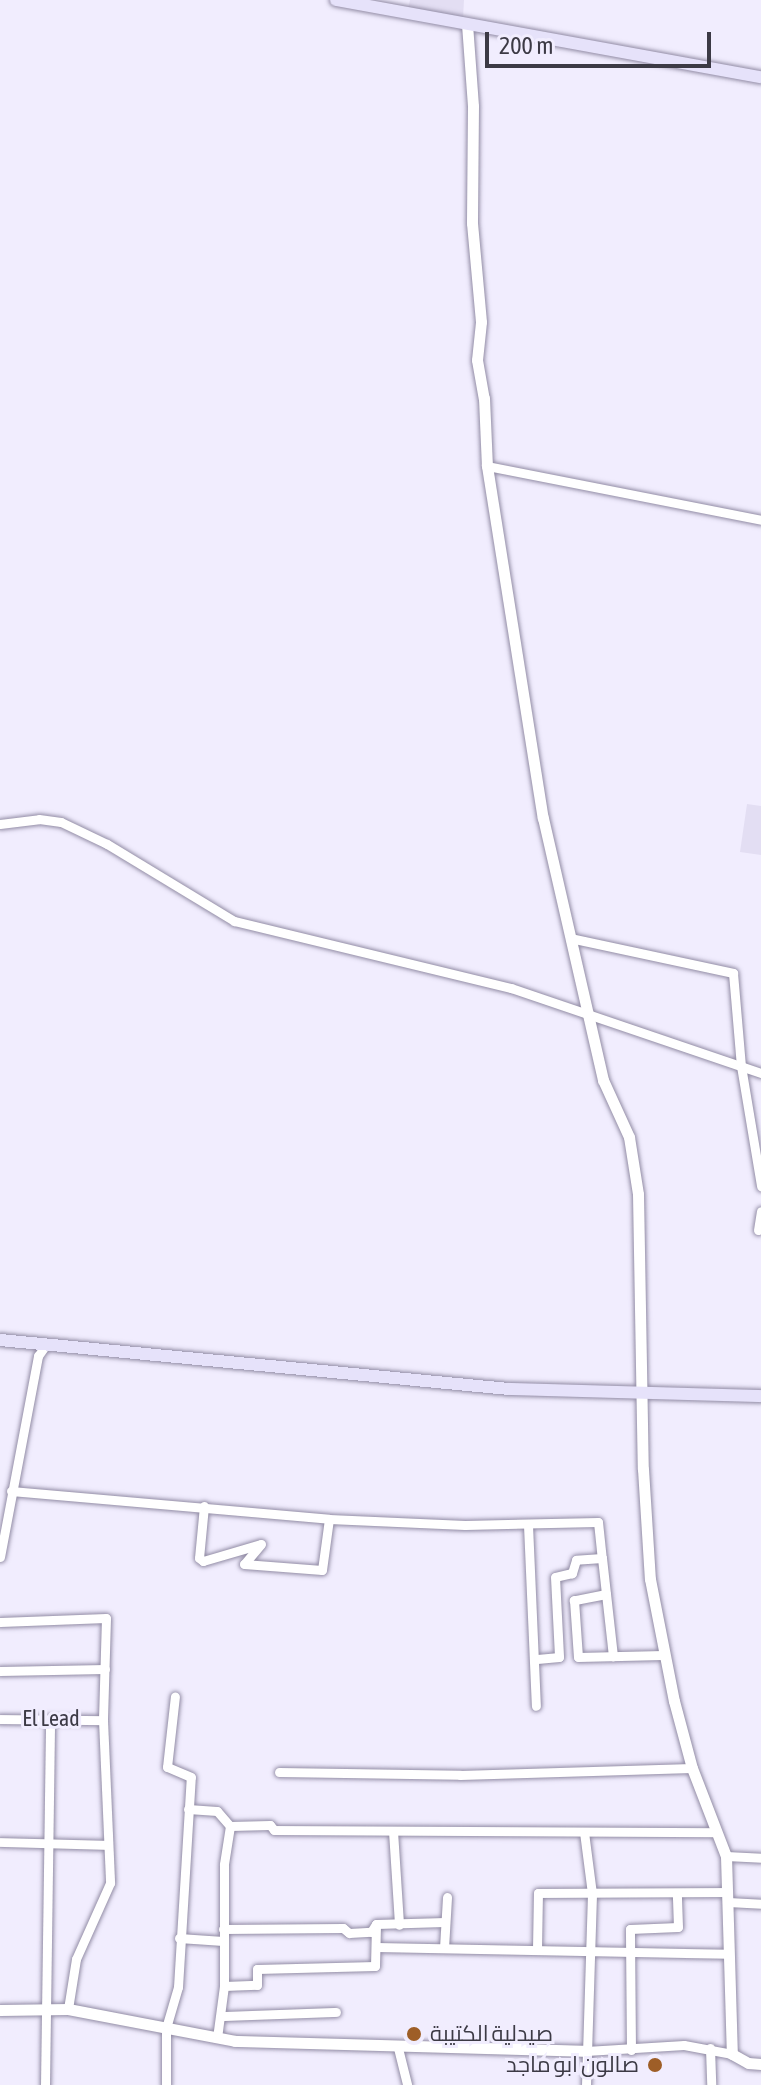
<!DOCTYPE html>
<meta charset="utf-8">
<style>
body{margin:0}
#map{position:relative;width:761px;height:2085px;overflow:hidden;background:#f1edfe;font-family:"Asap Condensed",Cairo,sans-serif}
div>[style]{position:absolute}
.built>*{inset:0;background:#e3def3}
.roads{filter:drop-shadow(0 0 2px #928ca5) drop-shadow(0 0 2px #928ca5)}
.minor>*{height:9px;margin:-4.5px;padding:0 4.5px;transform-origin:4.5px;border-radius:4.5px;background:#fff}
.tertiary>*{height:11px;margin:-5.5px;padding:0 5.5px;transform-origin:5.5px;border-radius:5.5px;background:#fff}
.secondary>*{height:12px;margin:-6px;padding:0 6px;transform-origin:6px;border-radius:6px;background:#e6e2fa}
.dots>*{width:22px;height:22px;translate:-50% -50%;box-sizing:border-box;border:4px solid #f1edfe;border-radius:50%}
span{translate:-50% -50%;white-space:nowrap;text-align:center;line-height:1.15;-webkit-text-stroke:6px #f1edfe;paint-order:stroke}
.street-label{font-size:22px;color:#3c3a45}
.poi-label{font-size:22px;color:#3c3a45}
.left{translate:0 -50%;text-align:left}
.right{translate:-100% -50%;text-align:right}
.scale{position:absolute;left:485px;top:32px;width:226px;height:36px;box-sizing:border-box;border:4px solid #3c3a45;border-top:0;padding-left:10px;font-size:24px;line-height:28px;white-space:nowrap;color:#3c3a45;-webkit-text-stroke:6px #f1edfe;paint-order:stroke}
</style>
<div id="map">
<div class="built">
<div style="clip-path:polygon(410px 0,464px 0,463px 18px,408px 9px)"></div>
<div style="clip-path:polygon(747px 804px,761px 806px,761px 855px,740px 852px)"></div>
</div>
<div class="roads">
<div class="minor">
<div style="left:487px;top:466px;width:279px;rotate:11.1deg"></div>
<div style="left:0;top:824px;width:39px;rotate:-7deg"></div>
<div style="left:39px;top:819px;width:22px;rotate:8deg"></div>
<div style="left:61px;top:822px;width:51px;rotate:25.6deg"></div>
<div style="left:107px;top:844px;width:149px;rotate:31.2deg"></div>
<div style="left:234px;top:921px;width:285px;rotate:13.6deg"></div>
<div style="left:511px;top:988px;width:264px;rotate:18.8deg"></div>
<div style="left:570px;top:938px;width:167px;rotate:12.1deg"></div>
<div style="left:733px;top:973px;width:93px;rotate:85.1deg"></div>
<div style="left:741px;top:1066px;width:122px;rotate:80.5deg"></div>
<div style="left:758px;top:1230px;width:19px;rotate:-81deg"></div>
<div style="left:11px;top:1491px;width:319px;rotate:5deg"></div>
<div style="left:329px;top:1519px;width:136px;rotate:2.5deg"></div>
<div style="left:465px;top:1525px;width:133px;rotate:-1.3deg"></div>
<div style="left:598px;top:1522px;width:36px;rotate:84deg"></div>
<div style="left:602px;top:1558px;width:26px;rotate:176deg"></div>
<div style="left:576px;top:1560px;width:14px;rotate:107deg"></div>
<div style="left:572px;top:1573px;width:17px;rotate:167deg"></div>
<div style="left:555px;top:1577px;width:80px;rotate:87.1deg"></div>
<div style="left:559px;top:1657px;width:22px;rotate:175deg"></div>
<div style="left:204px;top:1506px;width:52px;rotate:95.5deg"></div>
<div style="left:199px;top:1558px;width:5px;rotate:37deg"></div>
<div style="left:203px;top:1561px;width:60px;rotate:-16.3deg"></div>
<div style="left:261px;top:1544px;width:26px;rotate:130deg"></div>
<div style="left:244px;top:1564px;width:78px;rotate:4.4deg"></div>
<div style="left:322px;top:1570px;width:51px;rotate:-82.2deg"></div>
<div style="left:528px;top:1525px;width:181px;rotate:87.5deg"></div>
<div style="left:0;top:1557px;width:205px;rotate:-79.3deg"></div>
<div style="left:38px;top:1356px;width:16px;rotate:-55deg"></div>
<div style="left:602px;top:1558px;width:99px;rotate:83.6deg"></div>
<div style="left:606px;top:1594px;width:33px;rotate:169deg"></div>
<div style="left:574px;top:1600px;width:57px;rotate:86deg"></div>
<div style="left:578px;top:1657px;width:85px;rotate:-1.3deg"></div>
<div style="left:0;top:1622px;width:106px;rotate:-2.2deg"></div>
<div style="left:106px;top:1618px;width:102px;rotate:91.7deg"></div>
<div style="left:103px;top:1720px;width:163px;rotate:87.5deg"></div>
<div style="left:110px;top:1883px;width:83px;rotate:114.1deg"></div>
<div style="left:76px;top:1959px;width:51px;rotate:99.1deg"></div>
<div style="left:0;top:1671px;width:105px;rotate:-1.1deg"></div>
<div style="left:0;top:1719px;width:103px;rotate:0.6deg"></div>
<div style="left:279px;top:1772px;width:181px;rotate:0.9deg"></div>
<div style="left:460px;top:1775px;width:232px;rotate:-1.7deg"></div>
<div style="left:188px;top:1809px;width:29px;rotate:4deg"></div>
<div style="left:217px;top:1811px;width:20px;rotate:49deg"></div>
<div style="left:230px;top:1826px;width:39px;rotate:99deg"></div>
<div style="left:224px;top:1865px;width:121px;rotate:90deg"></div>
<div style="left:224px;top:1986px;width:52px;rotate:97.7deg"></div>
<div style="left:230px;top:1826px;width:40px;rotate:-1.4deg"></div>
<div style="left:270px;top:1825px;width:6px;rotate:51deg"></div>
<div style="left:274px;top:1830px;width:442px;rotate:0.3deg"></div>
<div style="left:393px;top:1831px;width:94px;rotate:86.3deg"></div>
<div style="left:584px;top:1832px;width:63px;rotate:82.6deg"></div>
<div style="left:592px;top:1894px;width:191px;rotate:91.8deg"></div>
<div style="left:0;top:1842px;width:107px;rotate:1.6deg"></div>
<div style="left:726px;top:1856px;width:35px;rotate:3deg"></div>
<div style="left:728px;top:1902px;width:33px;rotate:3deg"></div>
<div style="left:223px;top:1929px;width:120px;rotate:-0.5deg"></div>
<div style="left:343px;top:1928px;width:8px;rotate:40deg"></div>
<div style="left:349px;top:1933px;width:22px;rotate:-3deg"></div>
<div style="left:371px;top:1932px;width:9px;rotate:-58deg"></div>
<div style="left:376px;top:1924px;width:69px;rotate:-1.7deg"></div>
<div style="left:179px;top:1938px;width:44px;rotate:3.9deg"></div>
<div style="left:376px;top:1947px;width:352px;rotate:1.1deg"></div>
<div style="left:444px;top:1948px;width:51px;rotate:-86.6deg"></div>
<div style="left:537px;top:1949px;width:56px;rotate:-89deg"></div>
<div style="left:538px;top:1893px;width:190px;rotate:-0.3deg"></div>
<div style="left:224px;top:1986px;width:33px;rotate:-2deg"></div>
<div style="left:257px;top:1985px;width:16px;rotate:-90deg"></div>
<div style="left:257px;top:1969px;width:118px;rotate:-1.5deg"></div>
<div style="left:375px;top:1966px;width:42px;rotate:-88.6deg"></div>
<div style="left:222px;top:2016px;width:114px;rotate:-2deg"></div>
<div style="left:398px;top:2048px;width:38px;rotate:76deg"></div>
<div style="left:710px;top:2048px;width:37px;rotate:88deg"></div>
<div style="left:631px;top:2050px;width:121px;rotate:-90.5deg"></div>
<div style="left:630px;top:1929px;width:48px;rotate:-2.4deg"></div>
<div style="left:678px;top:1927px;width:34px;rotate:-92deg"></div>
<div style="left:586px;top:2051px;width:98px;rotate:-3.5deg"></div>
<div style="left:684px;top:2045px;width:49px;rotate:10.6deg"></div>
<div style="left:45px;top:2085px;width:366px;rotate:-89.2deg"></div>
<div style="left:166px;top:2085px;width:57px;rotate:-90deg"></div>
<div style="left:166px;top:2028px;width:43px;rotate:-73.7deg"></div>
<div style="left:178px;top:1987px;width:210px;rotate:-86.5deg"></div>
<div style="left:191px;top:1777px;width:26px;rotate:-157deg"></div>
<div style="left:167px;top:1767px;width:71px;rotate:-83.6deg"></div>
</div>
<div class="tertiary">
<div style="left:467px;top:24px;width:82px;rotate:85.8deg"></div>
<div style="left:473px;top:106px;width:117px;rotate:90.5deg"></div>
<div style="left:472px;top:223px;width:99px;rotate:84.8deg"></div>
<div style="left:481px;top:322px;width:38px;rotate:96deg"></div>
<div style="left:477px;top:360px;width:39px;rotate:80deg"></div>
<div style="left:484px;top:398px;width:68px;rotate:87.5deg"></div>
<div style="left:487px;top:466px;width:356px;rotate:81deg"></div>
<div style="left:543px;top:818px;width:269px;rotate:77.1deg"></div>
<div style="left:603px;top:1080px;width:63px;rotate:65.5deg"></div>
<div style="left:629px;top:1137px;width:58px;rotate:81deg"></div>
<div style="left:638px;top:1194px;width:275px;rotate:89deg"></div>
<div style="left:643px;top:1469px;width:110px;rotate:86.4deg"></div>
<div style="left:650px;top:1579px;width:124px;rotate:78.9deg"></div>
<div style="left:674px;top:1701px;width:69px;rotate:75deg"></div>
<div style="left:692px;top:1768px;width:94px;rotate:68.9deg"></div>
<div style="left:726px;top:1856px;width:198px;rotate:88.3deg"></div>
<div style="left:732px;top:2054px;width:18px;rotate:29deg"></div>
<div style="left:748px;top:2063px;width:13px;rotate:4deg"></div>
<div style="left:0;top:2010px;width:68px;rotate:-0.8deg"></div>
<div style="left:68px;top:2009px;width:170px;rotate:10.8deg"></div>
<div style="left:235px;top:2041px;width:351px;rotate:1.6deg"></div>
</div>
<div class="secondary">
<div style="left:336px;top:0;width:432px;rotate:10.3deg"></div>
<div style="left:0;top:1340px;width:511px;rotate:5.5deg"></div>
<div style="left:509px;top:1389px;width:252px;rotate:1.6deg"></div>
</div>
</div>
<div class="dots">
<div style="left:414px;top:2034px;background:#9e5e27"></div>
<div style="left:655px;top:2065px;background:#9e5e27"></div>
</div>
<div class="street-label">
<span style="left:51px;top:1719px">El Lead</span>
</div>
<div class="poi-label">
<span class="left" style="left:430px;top:2034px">صيدلية الكتيبة</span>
<span class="right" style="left:639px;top:2065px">صالون ابو ماجد</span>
</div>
<div class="scale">200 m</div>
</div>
